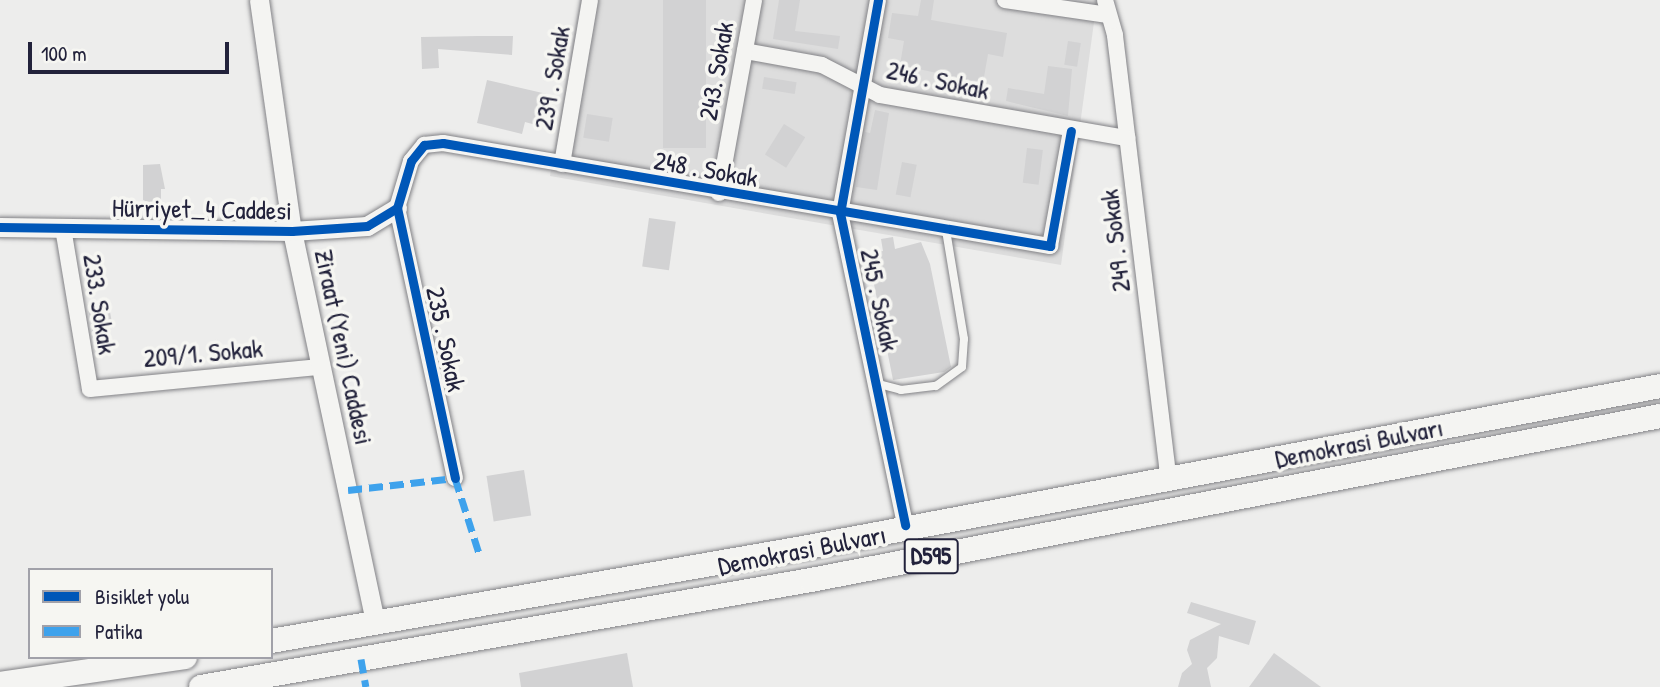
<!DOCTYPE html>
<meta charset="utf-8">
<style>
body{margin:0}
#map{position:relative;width:1660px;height:687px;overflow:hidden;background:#ededec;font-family:"Patrick Hand",sans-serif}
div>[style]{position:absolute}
.built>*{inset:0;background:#ddd}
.building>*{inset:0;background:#d2d2d3;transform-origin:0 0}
.roads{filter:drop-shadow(0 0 2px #828286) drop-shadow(0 0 2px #828286)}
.service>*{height:8px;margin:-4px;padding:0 4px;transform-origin:4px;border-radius:4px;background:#f4f4f2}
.minor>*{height:16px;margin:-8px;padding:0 8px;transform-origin:8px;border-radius:8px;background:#f4f4f2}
.tertiary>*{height:19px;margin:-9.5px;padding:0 9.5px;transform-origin:9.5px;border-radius:9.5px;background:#f4f4f2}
.trunk>*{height:24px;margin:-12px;padding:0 12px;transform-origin:12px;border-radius:12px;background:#f4f4f2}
.quiet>*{height:7px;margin-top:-3.5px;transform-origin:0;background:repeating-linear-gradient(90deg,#3ea2ec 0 14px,transparent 0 21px)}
.cycleway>*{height:9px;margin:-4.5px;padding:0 4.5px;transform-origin:4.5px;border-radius:4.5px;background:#0057b8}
span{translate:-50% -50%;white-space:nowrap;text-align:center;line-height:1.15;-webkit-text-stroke:7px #f6f6f2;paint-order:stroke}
.shield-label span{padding:2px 5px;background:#f6f6f2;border:2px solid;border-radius:5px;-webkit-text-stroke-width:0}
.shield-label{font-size:24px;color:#22223b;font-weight:700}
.street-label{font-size:26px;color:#22223b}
.legend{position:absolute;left:28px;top:568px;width:245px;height:91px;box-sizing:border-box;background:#f6f6f2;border:2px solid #a1a1a9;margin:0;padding:9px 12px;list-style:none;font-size:21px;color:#22223b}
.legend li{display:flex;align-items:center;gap:14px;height:35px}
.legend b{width:35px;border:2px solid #a1a1a9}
.scale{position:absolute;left:28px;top:42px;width:201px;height:32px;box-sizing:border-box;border:4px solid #22223b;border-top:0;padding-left:9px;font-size:21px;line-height:24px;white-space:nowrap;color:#22223b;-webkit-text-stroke:5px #f6f6f2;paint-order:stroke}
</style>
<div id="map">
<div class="built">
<div style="clip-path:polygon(580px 0,1097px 0,1061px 265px,550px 176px)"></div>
</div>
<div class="building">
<div style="left:663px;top:0;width:43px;height:148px"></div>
<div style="clip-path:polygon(779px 0,800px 0,795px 31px,840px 36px,838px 49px,773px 39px)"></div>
<div style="clip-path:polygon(921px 0,934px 0,931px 20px,1007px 33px,1003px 57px,988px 54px,983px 83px,900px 65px,904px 41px,888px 38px,892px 13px,918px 16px)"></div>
<div style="clip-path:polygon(478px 36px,513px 36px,512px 55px,438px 49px,439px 68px,422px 69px,421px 37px)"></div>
<div style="left:1068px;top:41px;width:13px;height:24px;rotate:9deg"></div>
<div style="clip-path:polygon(1048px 66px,1072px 69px,1068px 116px,1006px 101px,1008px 88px,1044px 94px)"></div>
<div style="left:764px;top:77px;width:33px;height:12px;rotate:9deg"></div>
<div style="clip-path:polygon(487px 80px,547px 94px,540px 126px,525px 122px,522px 134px,477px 123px)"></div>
<div style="clip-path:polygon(875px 110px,889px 113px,877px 190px,856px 187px,865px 132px,870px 133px)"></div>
<div style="left:587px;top:114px;width:26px;height:24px;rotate:9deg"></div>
<div style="left:784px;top:124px;width:25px;height:36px;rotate:32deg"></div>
<div style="left:1027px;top:148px;width:16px;height:35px;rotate:7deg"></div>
<div style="left:902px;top:162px;width:15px;height:33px;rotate:11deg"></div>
<div style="clip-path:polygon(160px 164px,165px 189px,161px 189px,161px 203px,150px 203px,143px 200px,143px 165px)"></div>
<div style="left:649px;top:218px;width:27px;height:49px;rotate:8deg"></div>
<div style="clip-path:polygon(893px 237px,895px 249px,921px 242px,930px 264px,951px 367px,944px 372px,893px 380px,868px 254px,883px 251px,881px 239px)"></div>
<div style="left:109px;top:307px;width:21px;height:21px;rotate:79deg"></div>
<div style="left:524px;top:470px;width:46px;height:38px;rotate:81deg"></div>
<div style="clip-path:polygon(1191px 602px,1256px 621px,1249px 645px,1219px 636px,1217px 658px,1207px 668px,1211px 687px,1178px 687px,1182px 673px,1192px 664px,1187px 650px,1190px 640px,1221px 624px,1187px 613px)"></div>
<div style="clip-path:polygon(627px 653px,633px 687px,521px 687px,519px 673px)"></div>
<div style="clip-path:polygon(1274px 653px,1321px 687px,1249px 687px)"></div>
</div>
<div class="roads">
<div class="service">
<div style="left:875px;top:383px;width:27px;rotate:15deg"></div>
<div style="left:901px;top:390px;width:35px;rotate:-7deg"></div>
<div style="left:936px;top:386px;width:32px;rotate:-36deg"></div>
<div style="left:962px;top:367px;width:28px;rotate:-86deg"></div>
<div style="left:964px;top:339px;width:110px;rotate:-99.4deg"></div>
</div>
<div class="minor">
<div style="left:878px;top:0;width:216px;rotate:100.1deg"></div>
<div style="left:840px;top:213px;width:319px;rotate:78.2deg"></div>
<div style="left:1005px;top:0;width:104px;rotate:8.3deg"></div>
<div style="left:1105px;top:0;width:37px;rotate:74deg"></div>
<div style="left:1115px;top:36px;width:444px;rotate:83.1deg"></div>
<div style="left:745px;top:51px;width:78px;rotate:10.3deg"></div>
<div style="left:822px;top:65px;width:65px;rotate:27.3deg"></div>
<div style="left:880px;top:95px;width:251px;rotate:9.9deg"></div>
<div style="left:562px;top:164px;width:166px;rotate:-80.3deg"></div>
<div style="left:719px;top:193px;width:196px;rotate:-79.7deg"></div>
<div style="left:63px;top:228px;width:163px;rotate:80.5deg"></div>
<div style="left:90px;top:389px;width:231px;rotate:-5.5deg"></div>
<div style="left:455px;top:478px;width:276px;rotate:-102.1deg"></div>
<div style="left:397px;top:208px;width:49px;rotate:-73.4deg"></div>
<div style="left:411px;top:161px;width:21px;rotate:-51deg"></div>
<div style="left:424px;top:145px;width:19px;rotate:-6deg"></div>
<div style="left:443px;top:143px;width:616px;rotate:9.63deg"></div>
<div style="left:1050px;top:246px;width:117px;rotate:-79.7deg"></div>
</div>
<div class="tertiary">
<div style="left:259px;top:0;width:233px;rotate:81.9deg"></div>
<div style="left:292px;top:231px;width:399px;rotate:78deg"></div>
<div style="left:0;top:227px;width:292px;rotate:0.8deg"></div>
<div style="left:292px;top:231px;width:75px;rotate:-3.8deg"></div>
<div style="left:367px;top:226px;width:35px;rotate:-31deg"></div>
</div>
<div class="trunk">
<div style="left:271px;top:641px;width:540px;rotate:-9.92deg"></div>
<div style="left:803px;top:548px;width:872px;rotate:-10.7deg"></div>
<div style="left:0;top:684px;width:187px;rotate:-8.3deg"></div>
<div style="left:201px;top:687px;width:619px;rotate:-9.95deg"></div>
<div style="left:811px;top:580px;width:865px;rotate:-10.93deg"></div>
</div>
</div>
<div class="quiet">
<div style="left:348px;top:490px;width:108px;rotate:-6.4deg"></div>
<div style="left:455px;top:478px;width:79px;rotate:72.3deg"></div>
<div style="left:361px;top:659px;width:28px;rotate:80deg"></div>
</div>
<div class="cycleway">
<div style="left:878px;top:0;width:216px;rotate:100.1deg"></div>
<div style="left:840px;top:213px;width:319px;rotate:78.2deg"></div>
<div style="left:0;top:227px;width:292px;rotate:0.8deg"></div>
<div style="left:292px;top:231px;width:75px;rotate:-3.8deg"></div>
<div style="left:367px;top:226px;width:35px;rotate:-31deg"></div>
<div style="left:455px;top:478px;width:276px;rotate:-102.1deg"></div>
<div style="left:397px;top:208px;width:49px;rotate:-73.4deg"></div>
<div style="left:411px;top:161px;width:21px;rotate:-51deg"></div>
<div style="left:424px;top:145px;width:19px;rotate:-6deg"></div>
<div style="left:443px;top:143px;width:616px;rotate:9.63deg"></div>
<div style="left:1050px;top:246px;width:117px;rotate:-79.7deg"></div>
</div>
<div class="shield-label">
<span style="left:931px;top:556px">D595</span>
</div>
<div class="street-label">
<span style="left:716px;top:71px;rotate:-80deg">243. Sokak</span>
<span style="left:552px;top:78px;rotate:-80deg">239 . Sokak</span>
<span style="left:938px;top:80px;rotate:12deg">246 . Sokak</span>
<span style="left:706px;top:169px;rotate:10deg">248 . Sokak</span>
<span style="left:202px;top:209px;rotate:1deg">Hürriyet_4 Caddesi</span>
<span style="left:1115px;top:241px;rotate:-97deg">249 . Sokak</span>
<span style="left:880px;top:300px;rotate:78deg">245 . Sokak</span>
<span style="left:100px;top:304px;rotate:81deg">233. Sokak</span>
<span style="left:446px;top:339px;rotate:78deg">235 . Sokak</span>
<span style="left:344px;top:347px;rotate:78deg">Ziraat (Yeni) Caddesi</span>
<span style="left:203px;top:353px;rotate:-5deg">209/1. Sokak</span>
<span style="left:1359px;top:443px;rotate:-11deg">Demokrasi Bulvarı</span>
<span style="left:802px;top:550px;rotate:-11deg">Demokrasi Bulvarı</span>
</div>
<ul class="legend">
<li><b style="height:9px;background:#0057b8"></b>Bisiklet yolu</li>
<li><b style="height:9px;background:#3ea2ec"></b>Patika</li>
</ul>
<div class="scale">100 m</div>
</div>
